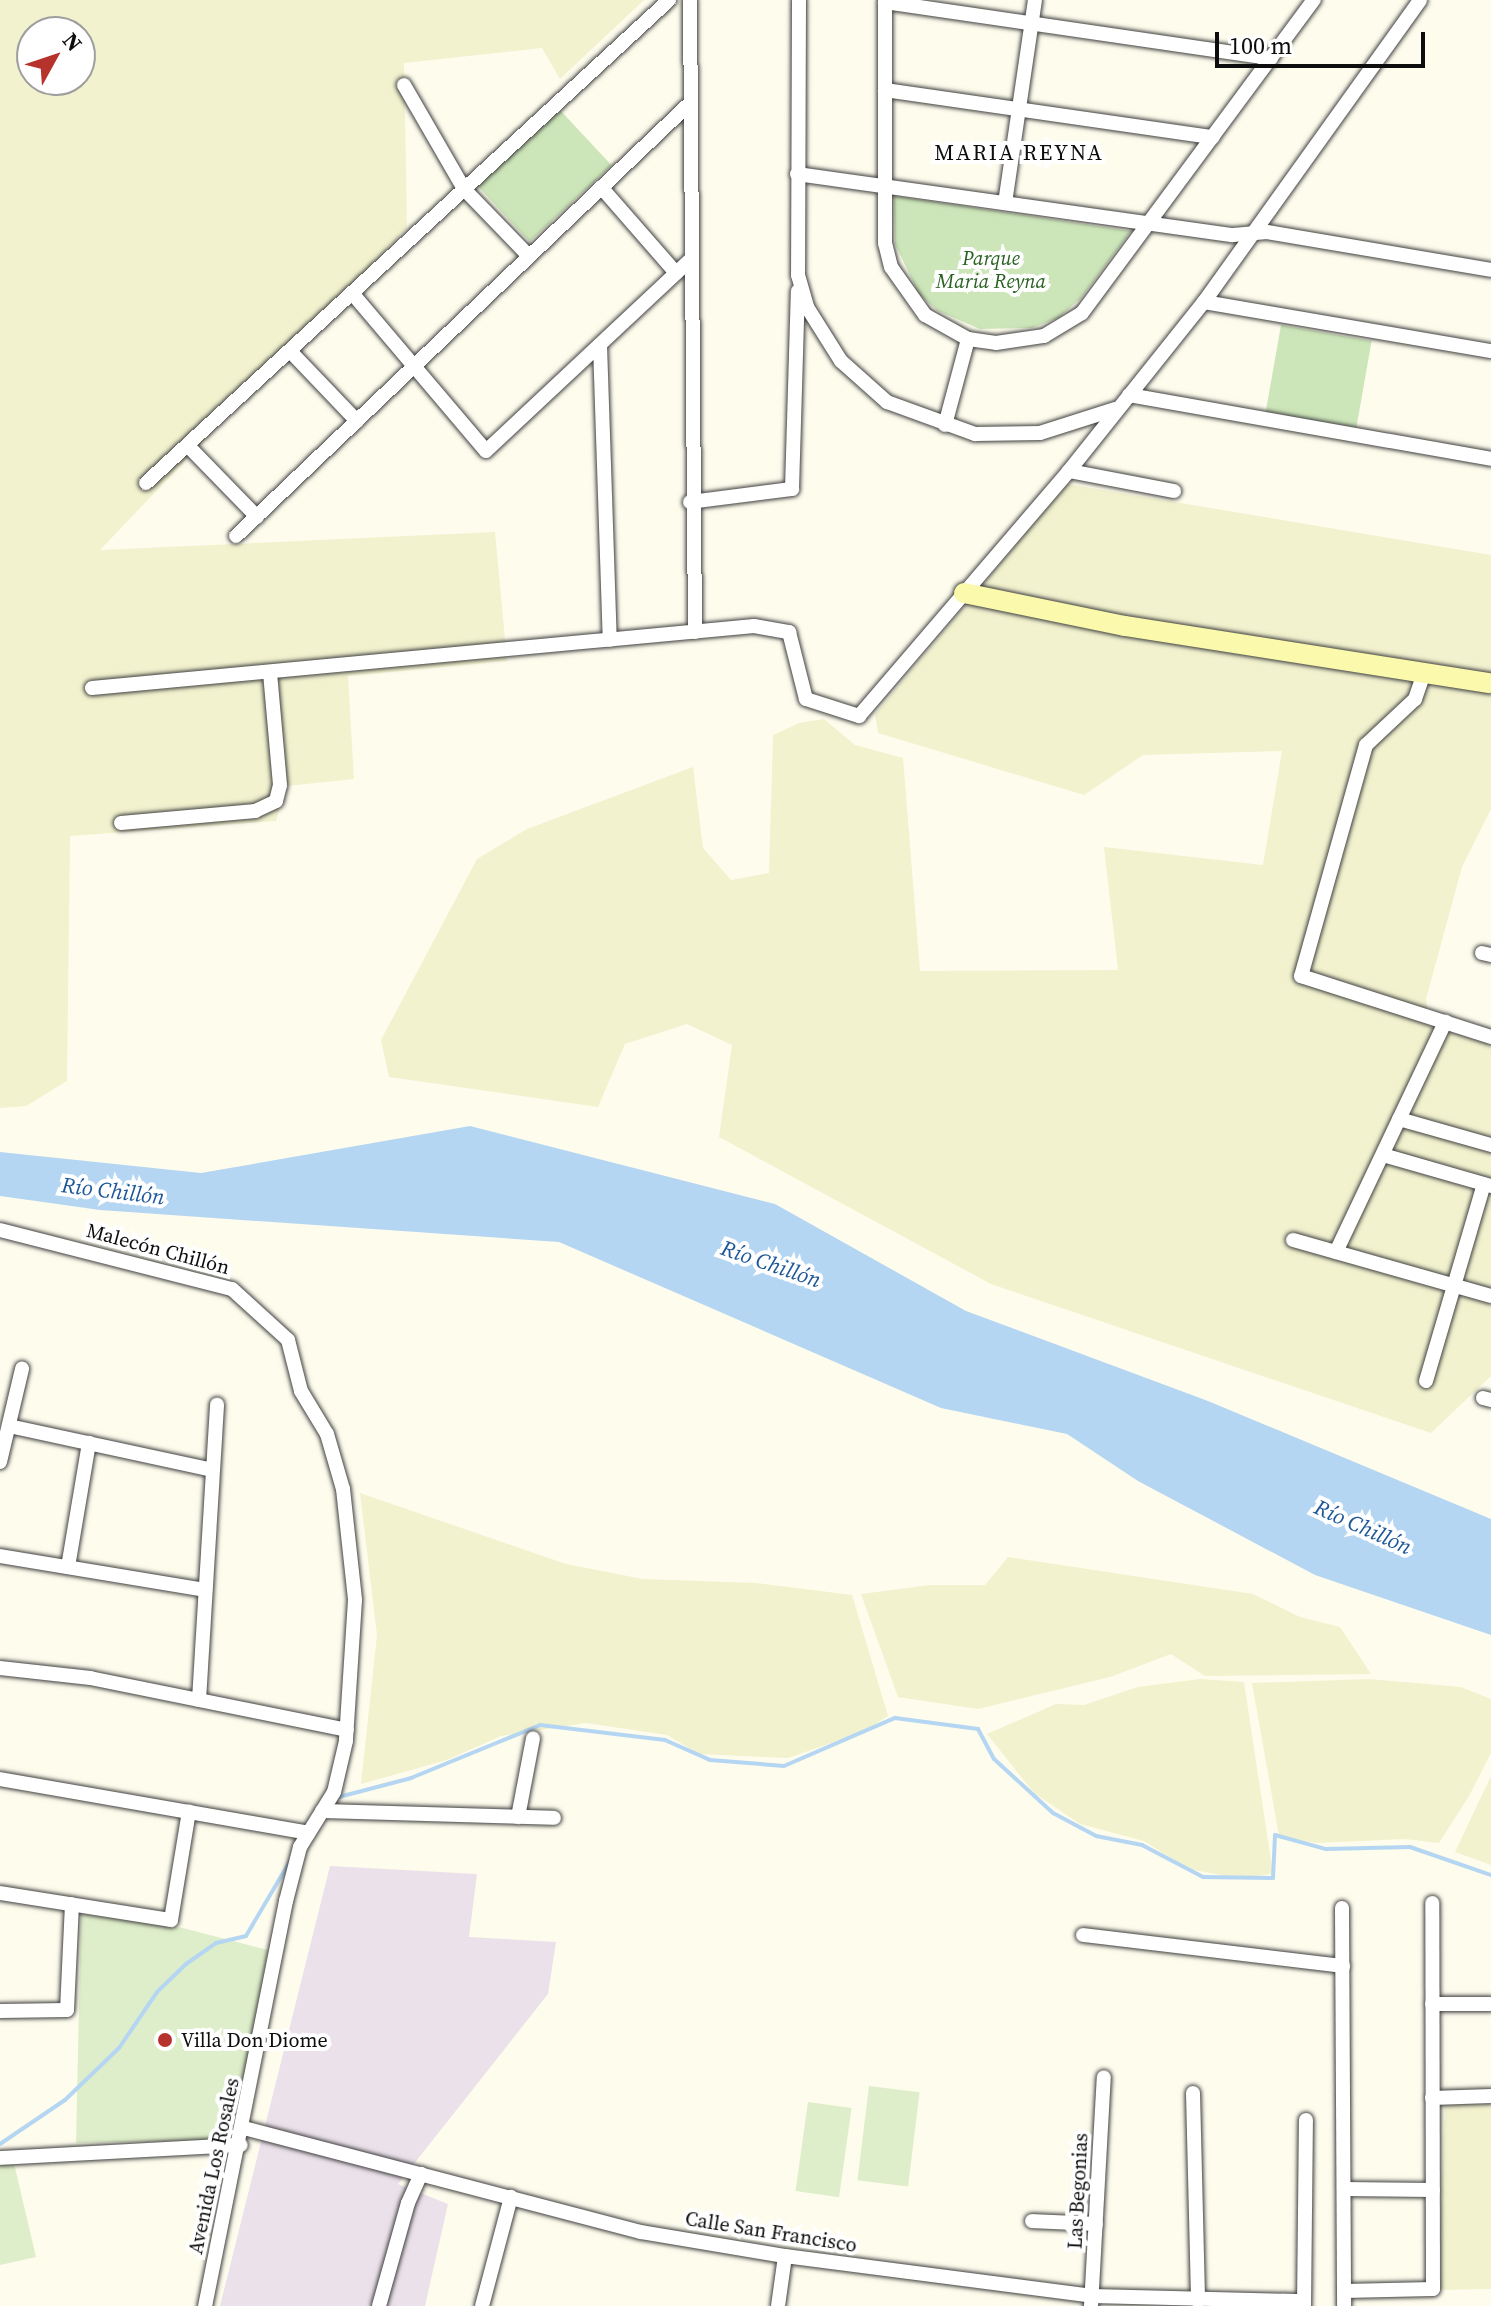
<!DOCTYPE html>
<meta charset="utf-8">
<style>
body{margin:0}
#map{position:relative;width:1491px;height:2306px;overflow:hidden;background:#fefced;font-family:"Source Serif 4",serif}
div>[style]{position:absolute}
.industrial>*{inset:0;background:#ebe1eb}
.farmland>*{inset:0;background:#f2f2cf}
.green>*{inset:0;background:#cde6b9;transform-origin:0 0}
.pitch>*{inset:0;background:#dfeeca;transform-origin:0 0}
.water>*{inset:0;background:#b5d6f2}
.stream>*{height:4px;margin:-2px;padding:0 2px;transform-origin:2px;border-radius:2px;background:#b5d6f2}
.roads{filter:drop-shadow(0 0 2px #404040) drop-shadow(0 0 2px #404040)}
.street>*{height:14px;margin:-7px;padding:0 7px;transform-origin:7px;border-radius:7px;background:#fff}
.secondary>*{height:20px;margin:-10px;padding:0 10px;transform-origin:10px;border-radius:10px;background:#faf9ac}
.dots>*{width:22px;height:22px;translate:-50% -50%;box-sizing:border-box;border:4px solid #fff;border-radius:50%}
span{translate:-50% -50%;white-space:nowrap;text-align:center;line-height:1.15;-webkit-text-stroke:8px #fff;paint-order:stroke}
.park-label{font-size:20px;color:#296121;font-style:italic}
.street-label{font-size:20px;color:#0d0d0d}
.poi-label{font-size:20px;color:#0d0d0d}
.left{translate:0 -50%;text-align:left}
.neighbourhood-label{font-size:22px;color:#0d0d0d;letter-spacing:2px}
.water-label{font-size:22px;color:#1d5797;font-style:italic}
.north{position:absolute;left:16px;top:16px;width:80px;height:80px;box-sizing:border-box;background:#fff;border:2px solid #9e9e9e;border-radius:50%;rotate:50deg;font-size:22px;font-weight:700;line-height:32px;text-align:center;color:#0d0d0d}
.north::after{content:'';display:block;margin:auto;width:28px;height:36px;background:#b5322d;clip-path:polygon(50% 0,100% 100%,50% 72%,0 100%)}
.scale{position:absolute;left:1215px;top:32px;width:210px;height:36px;box-sizing:border-box;border:4px solid #0d0d0d;border-top:0;padding-left:10px;font-size:24px;line-height:28px;white-space:nowrap;color:#0d0d0d;-webkit-text-stroke:6px #fff;paint-order:stroke}
</style>
<div id="map">
<div class="industrial">
<div style="clip-path:polygon(330px 1866px,477px 1874px,469px 1937px,556px 1942px,548px 1994px,398px 2184px,448px 2204px,425px 2306px,220px 2306px)"></div>
</div>
<div class="farmland">
<div style="clip-path:polygon(evenodd,0 0,644px 0,560px 79px,542px 48px,404px 63px,407px 228px,100px 550px,495px 532px,507px 661px,348px 676px,354px 779px,287px 786px,276px 821px,70px 836px,67px 1081px,26px 1106px,0 1108px,0 0,32px 32px,80px 32px,80px 80px,32px 80px,32px 32px)"></div>
<div style="clip-path:polygon(1067px 484px,1491px 555px,1491px 809px,1462px 867px,1426px 999px,1430px 1027px,1491px 1044px,1491px 1376px,1431px 1433px,991px 1284px,719px 1137px,732px 1045px,687px 1024px,625px 1044px,598px 1107px,389px 1077px,381px 1040px,477px 859px,527px 829px,693px 767px,703px 848px,731px 880px,769px 873px,773px 735px,799px 723px,824px 719px,855px 745px,903px 758px,920px 971px,1118px 970px,1104px 847px,1263px 865px,1282px 751px,1143px 755px,1084px 795px,878px 733px,875px 714px)"></div>
<div style="clip-path:polygon(360px 1493px,566px 1564px,643px 1579px,756px 1583px,852px 1595px,888px 1716px,863px 1732px,788px 1758px,699px 1754px,667px 1735px,586px 1723px,501px 1736px,447px 1760px,361px 1784px,377px 1635px)"></div>
<div style="clip-path:polygon(1008px 1557px,1253px 1594px,1300px 1617px,1340px 1627px,1371px 1674px,1205px 1676px,1171px 1654px,1110px 1677px,978px 1709px,898px 1697px,861px 1594px,930px 1585px,985px 1585px)"></div>
<div style="clip-path:polygon(1200px 1679px,1244px 1682px,1273px 1874px,1238px 1878px,1188px 1869px,1144px 1841px,1080px 1824px,1034px 1793px,987px 1734px,1056px 1704px,1084px 1705px,1138px 1687px)"></div>
<div style="clip-path:polygon(1369px 1679px,1461px 1687px,1491px 1699px,1491px 1753px,1469px 1796px,1439px 1843px,1405px 1839px,1315px 1843px,1279px 1836px,1252px 1683px)"></div>
<div style="clip-path:polygon(1491px 1776px,1491px 1865px,1455px 1852px)"></div>
<div style="clip-path:polygon(1491px 2104px,1491px 2289px,1438px 2290px,1445px 2105px)"></div>
</div>
<div class="green">
<div style="left:559px;top:109px;width:77px;height:112px;rotate:47deg"></div>
<div style="clip-path:polygon(894px 196px,1131px 231px,1081px 298px,1058px 318px,1032px 328px,980px 329px,938px 311px,919px 294px,895px 244px)"></div>
<div style="left:1281px;top:325px;width:92px;height:88px;rotate:10deg"></div>
</div>
<div class="pitch">
<div style="clip-path:polygon(81px 1914px,183px 1928px,268px 1950px,237px 2130px,220px 2140px,76px 2143px)"></div>
<div style="left:869px;top:2086px;width:51px;height:95px;rotate:7deg"></div>
<div style="left:808px;top:2102px;width:44px;height:90px;rotate:8deg"></div>
<div style="clip-path:polygon(13px 2159px,36px 2257px,0 2265px,0 2162px)"></div>
</div>
<div class="water">
<div style="clip-path:polygon(470px 1126px,775px 1204px,966px 1311px,1208px 1401px,1491px 1519px,1491px 1635px,1315px 1575px,1138px 1481px,1067px 1434px,941px 1408px,559px 1242px,100px 1210px,0 1196px,0 1152px,201px 1173px)"></div>
</div>
<div class="stream">
<div style="left:335px;top:1798px;width:79px;rotate:-14.7deg"></div>
<div style="left:411px;top:1778px;width:139px;rotate:-22.3deg"></div>
<div style="left:540px;top:1725px;width:126px;rotate:6.8deg"></div>
<div style="left:665px;top:1740px;width:49px;rotate:24deg"></div>
<div style="left:710px;top:1760px;width:74px;rotate:4.6deg"></div>
<div style="left:784px;top:1766px;width:121px;rotate:-23.4deg"></div>
<div style="left:895px;top:1718px;width:84px;rotate:7.5deg"></div>
<div style="left:978px;top:1729px;width:34px;rotate:62deg"></div>
<div style="left:994px;top:1759px;width:80px;rotate:42.5deg"></div>
<div style="left:1053px;top:1813px;width:49px;rotate:28.1deg"></div>
<div style="left:1096px;top:1836px;width:47px;rotate:11.1deg"></div>
<div style="left:1142px;top:1845px;width:69px;rotate:27.7deg"></div>
<div style="left:1203px;top:1877px;width:70px;rotate:0.8deg"></div>
<div style="left:1273px;top:1878px;width:43px;rotate:-87.3deg"></div>
<div style="left:1275px;top:1835px;width:53px;rotate:15.4deg"></div>
<div style="left:1326px;top:1849px;width:84px;rotate:-1.4deg"></div>
<div style="left:1410px;top:1847px;width:86px;rotate:19.1deg"></div>
<div style="left:0;top:2144px;width:78px;rotate:-34.1deg"></div>
<div style="left:65px;top:2100px;width:75px;rotate:-43.9deg"></div>
<div style="left:119px;top:2048px;width:68px;rotate:-55.8deg"></div>
<div style="left:157px;top:1992px;width:40px;rotate:-44deg"></div>
<div style="left:186px;top:1964px;width:37px;rotate:-35deg"></div>
<div style="left:216px;top:1943px;width:31px;rotate:-13deg"></div>
<div style="left:246px;top:1936px;width:87px;rotate:-59.6deg"></div>
</div>
<div class="roads">
<div class="street">
<div style="left:690px;top:0;width:632px;rotate:89.55deg"></div>
<div style="left:799px;top:0;width:275px;rotate:90.2deg"></div>
<div style="left:798px;top:275px;width:33px;rotate:74deg"></div>
<div style="left:807px;top:307px;width:64px;rotate:57.8deg"></div>
<div style="left:841px;top:361px;width:62px;rotate:41.7deg"></div>
<div style="left:887px;top:402px;width:94px;rotate:20deg"></div>
<div style="left:975px;top:434px;width:65px;rotate:-0.9deg"></div>
<div style="left:1040px;top:433px;width:79px;rotate:-17.7deg"></div>
<div style="left:885px;top:0;width:243px;rotate:90deg"></div>
<div style="left:885px;top:243px;width:25px;rotate:76deg"></div>
<div style="left:891px;top:267px;width:59px;rotate:54.7deg"></div>
<div style="left:925px;top:315px;width:49px;rotate:29.2deg"></div>
<div style="left:968px;top:339px;width:28px;rotate:8deg"></div>
<div style="left:996px;top:343px;width:49px;rotate:-8.3deg"></div>
<div style="left:1044px;top:336px;width:44px;rotate:-31.2deg"></div>
<div style="left:1082px;top:313px;width:390px;rotate:-53.5deg"></div>
<div style="left:885px;top:2px;width:390px;rotate:8.3deg"></div>
<div style="left:404px;top:85px;width:120px;rotate:60deg"></div>
<div style="left:464px;top:189px;width:93px;rotate:45.9deg"></div>
<div style="left:885px;top:90px;width:331px;rotate:8.2deg"></div>
<div style="left:797px;top:174px;width:440px;rotate:8deg"></div>
<div style="left:1233px;top:235px;width:34px;rotate:-5deg"></div>
<div style="left:1267px;top:232px;width:227px;rotate:9.6deg"></div>
<div style="left:601px;top:187px;width:114px;rotate:48.9deg"></div>
<div style="left:1005px;top:203px;width:205px;rotate:-81.6deg"></div>
<div style="left:352px;top:293px;width:207px;rotate:49.7deg"></div>
<div style="left:486px;top:451px;width:279px;rotate:-43.1deg"></div>
<div style="left:1204px;top:302px;width:291px;rotate:9.7deg"></div>
<div style="left:600px;top:345px;width:295px;rotate:88.1deg"></div>
<div style="left:290px;top:351px;width:97px;rotate:46.3deg"></div>
<div style="left:1129px;top:395px;width:368px;rotate:10deg"></div>
<div style="left:945px;top:425px;width:89px;rotate:-75deg"></div>
<div style="left:188px;top:446px;width:99px;rotate:45.8deg"></div>
<div style="left:1069px;top:471px;width:107px;rotate:10.8deg"></div>
<div style="left:146px;top:483px;width:712px;rotate:-42.72deg"></div>
<div style="left:690px;top:502px;width:103px;rotate:-7.3deg"></div>
<div style="left:792px;top:489px;width:198px;rotate:-88.3deg"></div>
<div style="left:236px;top:536px;width:627px;rotate:-43.64deg"></div>
<div style="left:1424px;top:673px;width:28px;rotate:109deg"></div>
<div style="left:1415px;top:699px;width:67px;rotate:136.8deg"></div>
<div style="left:1366px;top:745px;width:240px;rotate:105.7deg"></div>
<div style="left:1301px;top:976px;width:200px;rotate:17.8deg"></div>
<div style="left:92px;top:688px;width:665px;rotate:-5.35deg"></div>
<div style="left:754px;top:626px;width:36px;rotate:10deg"></div>
<div style="left:789px;top:632px;width:69px;rotate:75.8deg"></div>
<div style="left:806px;top:699px;width:56px;rotate:17.8deg"></div>
<div style="left:859px;top:716px;width:323px;rotate:-49.4deg"></div>
<div style="left:1069px;top:471px;width:216px;rotate:-51.4deg"></div>
<div style="left:1204px;top:302px;width:371px;rotate:-54.4deg"></div>
<div style="left:121px;top:823px;width:135px;rotate:-5.1deg"></div>
<div style="left:255px;top:811px;width:23px;rotate:-25deg"></div>
<div style="left:276px;top:801px;width:16px;rotate:-76deg"></div>
<div style="left:280px;top:785px;width:113px;rotate:-95.1deg"></div>
<div style="left:1482px;top:953px;width:9px;rotate:13deg"></div>
<div style="left:1399px;top:1119px;width:96px;rotate:15.8deg"></div>
<div style="left:1383px;top:1155px;width:112px;rotate:16deg"></div>
<div style="left:0;top:1230px;width:239px;rotate:14.3deg"></div>
<div style="left:232px;top:1289px;width:76px;rotate:42.3deg"></div>
<div style="left:288px;top:1340px;width:53px;rotate:75.7deg"></div>
<div style="left:301px;top:1391px;width:50px;rotate:58.8deg"></div>
<div style="left:327px;top:1434px;width:57px;rotate:73.8deg"></div>
<div style="left:343px;top:1489px;width:112px;rotate:83.8deg"></div>
<div style="left:355px;top:1600px;width:141px;rotate:93.7deg"></div>
<div style="left:346px;top:1741px;width:52px;rotate:103.2deg"></div>
<div style="left:334px;top:1792px;width:65px;rotate:121.7deg"></div>
<div style="left:300px;top:1847px;width:56px;rotate:104.5deg"></div>
<div style="left:286px;top:1901px;width:413px;rotate:101.3deg"></div>
<div style="left:1293px;top:1240px;width:206px;rotate:15.8deg"></div>
<div style="left:1336px;top:1252px;width:255px;rotate:-64.6deg"></div>
<div style="left:1426px;top:1381px;width:205px;rotate:-73.6deg"></div>
<div style="left:1483px;top:1398px;width:8px;rotate:14deg"></div>
<div style="left:9px;top:1426px;width:208px;rotate:12.2deg"></div>
<div style="left:0;top:1462px;width:96px;rotate:-76.7deg"></div>
<div style="left:0;top:1556px;width:208px;rotate:9.4deg"></div>
<div style="left:68px;top:1567px;width:126px;rotate:-80.4deg"></div>
<div style="left:0;top:1668px;width:91px;rotate:6.3deg"></div>
<div style="left:90px;top:1678px;width:262px;rotate:11.4deg"></div>
<div style="left:199px;top:1700px;width:296px;rotate:-86.5deg"></div>
<div style="left:0;top:1779px;width:313px;rotate:9.9deg"></div>
<div style="left:322px;top:1811px;width:232px;rotate:1.7deg"></div>
<div style="left:518px;top:1817px;width:80px;rotate:-79.2deg"></div>
<div style="left:0;top:1893px;width:173px;rotate:9deg"></div>
<div style="left:171px;top:1920px;width:110px;rotate:-80.6deg"></div>
<div style="left:1342px;top:1908px;width:398px;rotate:89.7deg"></div>
<div style="left:1083px;top:1935px;width:262px;rotate:6.8deg"></div>
<div style="left:1432px;top:2004px;width:59px"></div>
<div style="left:0;top:2011px;width:67px;rotate:-0.9deg"></div>
<div style="left:67px;top:2010px;width:106px;rotate:-87.3deg"></div>
<div style="left:1193px;top:2093px;width:208px;rotate:88.6deg"></div>
<div style="left:1432px;top:2098px;width:59px;rotate:-1.9deg"></div>
<div style="left:244px;top:2128px;width:410px;rotate:14.7deg"></div>
<div style="left:641px;top:2232px;width:146px;rotate:9.5deg"></div>
<div style="left:785px;top:2256px;width:310px;rotate:7.4deg"></div>
<div style="left:1092px;top:2296px;width:212px;rotate:1.4deg"></div>
<div style="left:0;top:2158px;width:241px;rotate:-3.1deg"></div>
<div style="left:1344px;top:2189px;width:89px;rotate:0.6deg"></div>
<div style="left:1032px;top:2221px;width:64px;rotate:2.7deg"></div>
<div style="left:1344px;top:2291px;width:89px;rotate:-1.3deg"></div>
<div style="left:1433px;top:2289px;width:386px;rotate:-90.1deg"></div>
<div style="left:379px;top:2306px;width:107px;rotate:-74.3deg"></div>
<div style="left:408px;top:2203px;width:32px;rotate:-66deg"></div>
<div style="left:482px;top:2306px;width:113px;rotate:-75.1deg"></div>
<div style="left:778px;top:2306px;width:50px;rotate:-82deg"></div>
<div style="left:1091px;top:2306px;width:229px;rotate:-86.8deg"></div>
<div style="left:1304px;top:2306px;width:186px;rotate:-89.4deg"></div>
</div>
<div class="secondary">
<div style="left:964px;top:593px;width:164px;rotate:11.6deg"></div>
<div style="left:1125px;top:626px;width:370px;rotate:8.9deg"></div>
</div>
</div>
<div class="dots">
<div style="left:165px;top:2040px;background:#b5322d"></div>
</div>
<div class="park-label">
<span style="left:991px;top:270px">Parque<br>Maria Reyna</span>
</div>
<div class="street-label">
<span style="left:158px;top:1249px;rotate:15deg">Malecón Chillón</span>
<span style="left:214px;top:2166px;rotate:-78deg">Avenida Los Rosales</span>
<span style="left:1078px;top:2191px;rotate:-87deg">Las Begonias</span>
<span style="left:771px;top:2232px;rotate:9deg">Calle San Francisco</span>
</div>
<div class="poi-label">
<span class="left" style="left:181px;top:2040px">Villa Don Diome</span>
</div>
<div class="neighbourhood-label">
<span style="left:1019px;top:153px">MARIA REYNA</span>
</div>
<div class="water-label">
<span style="left:113px;top:1191px;rotate:7deg">Río Chillón</span>
<span style="left:771px;top:1264px;rotate:19deg">Río Chillón</span>
<span style="left:1363px;top:1527px;rotate:24deg">Río Chillón</span>
</div>
<div class="north">N</div>
<div class="scale">100 m</div>
</div>
